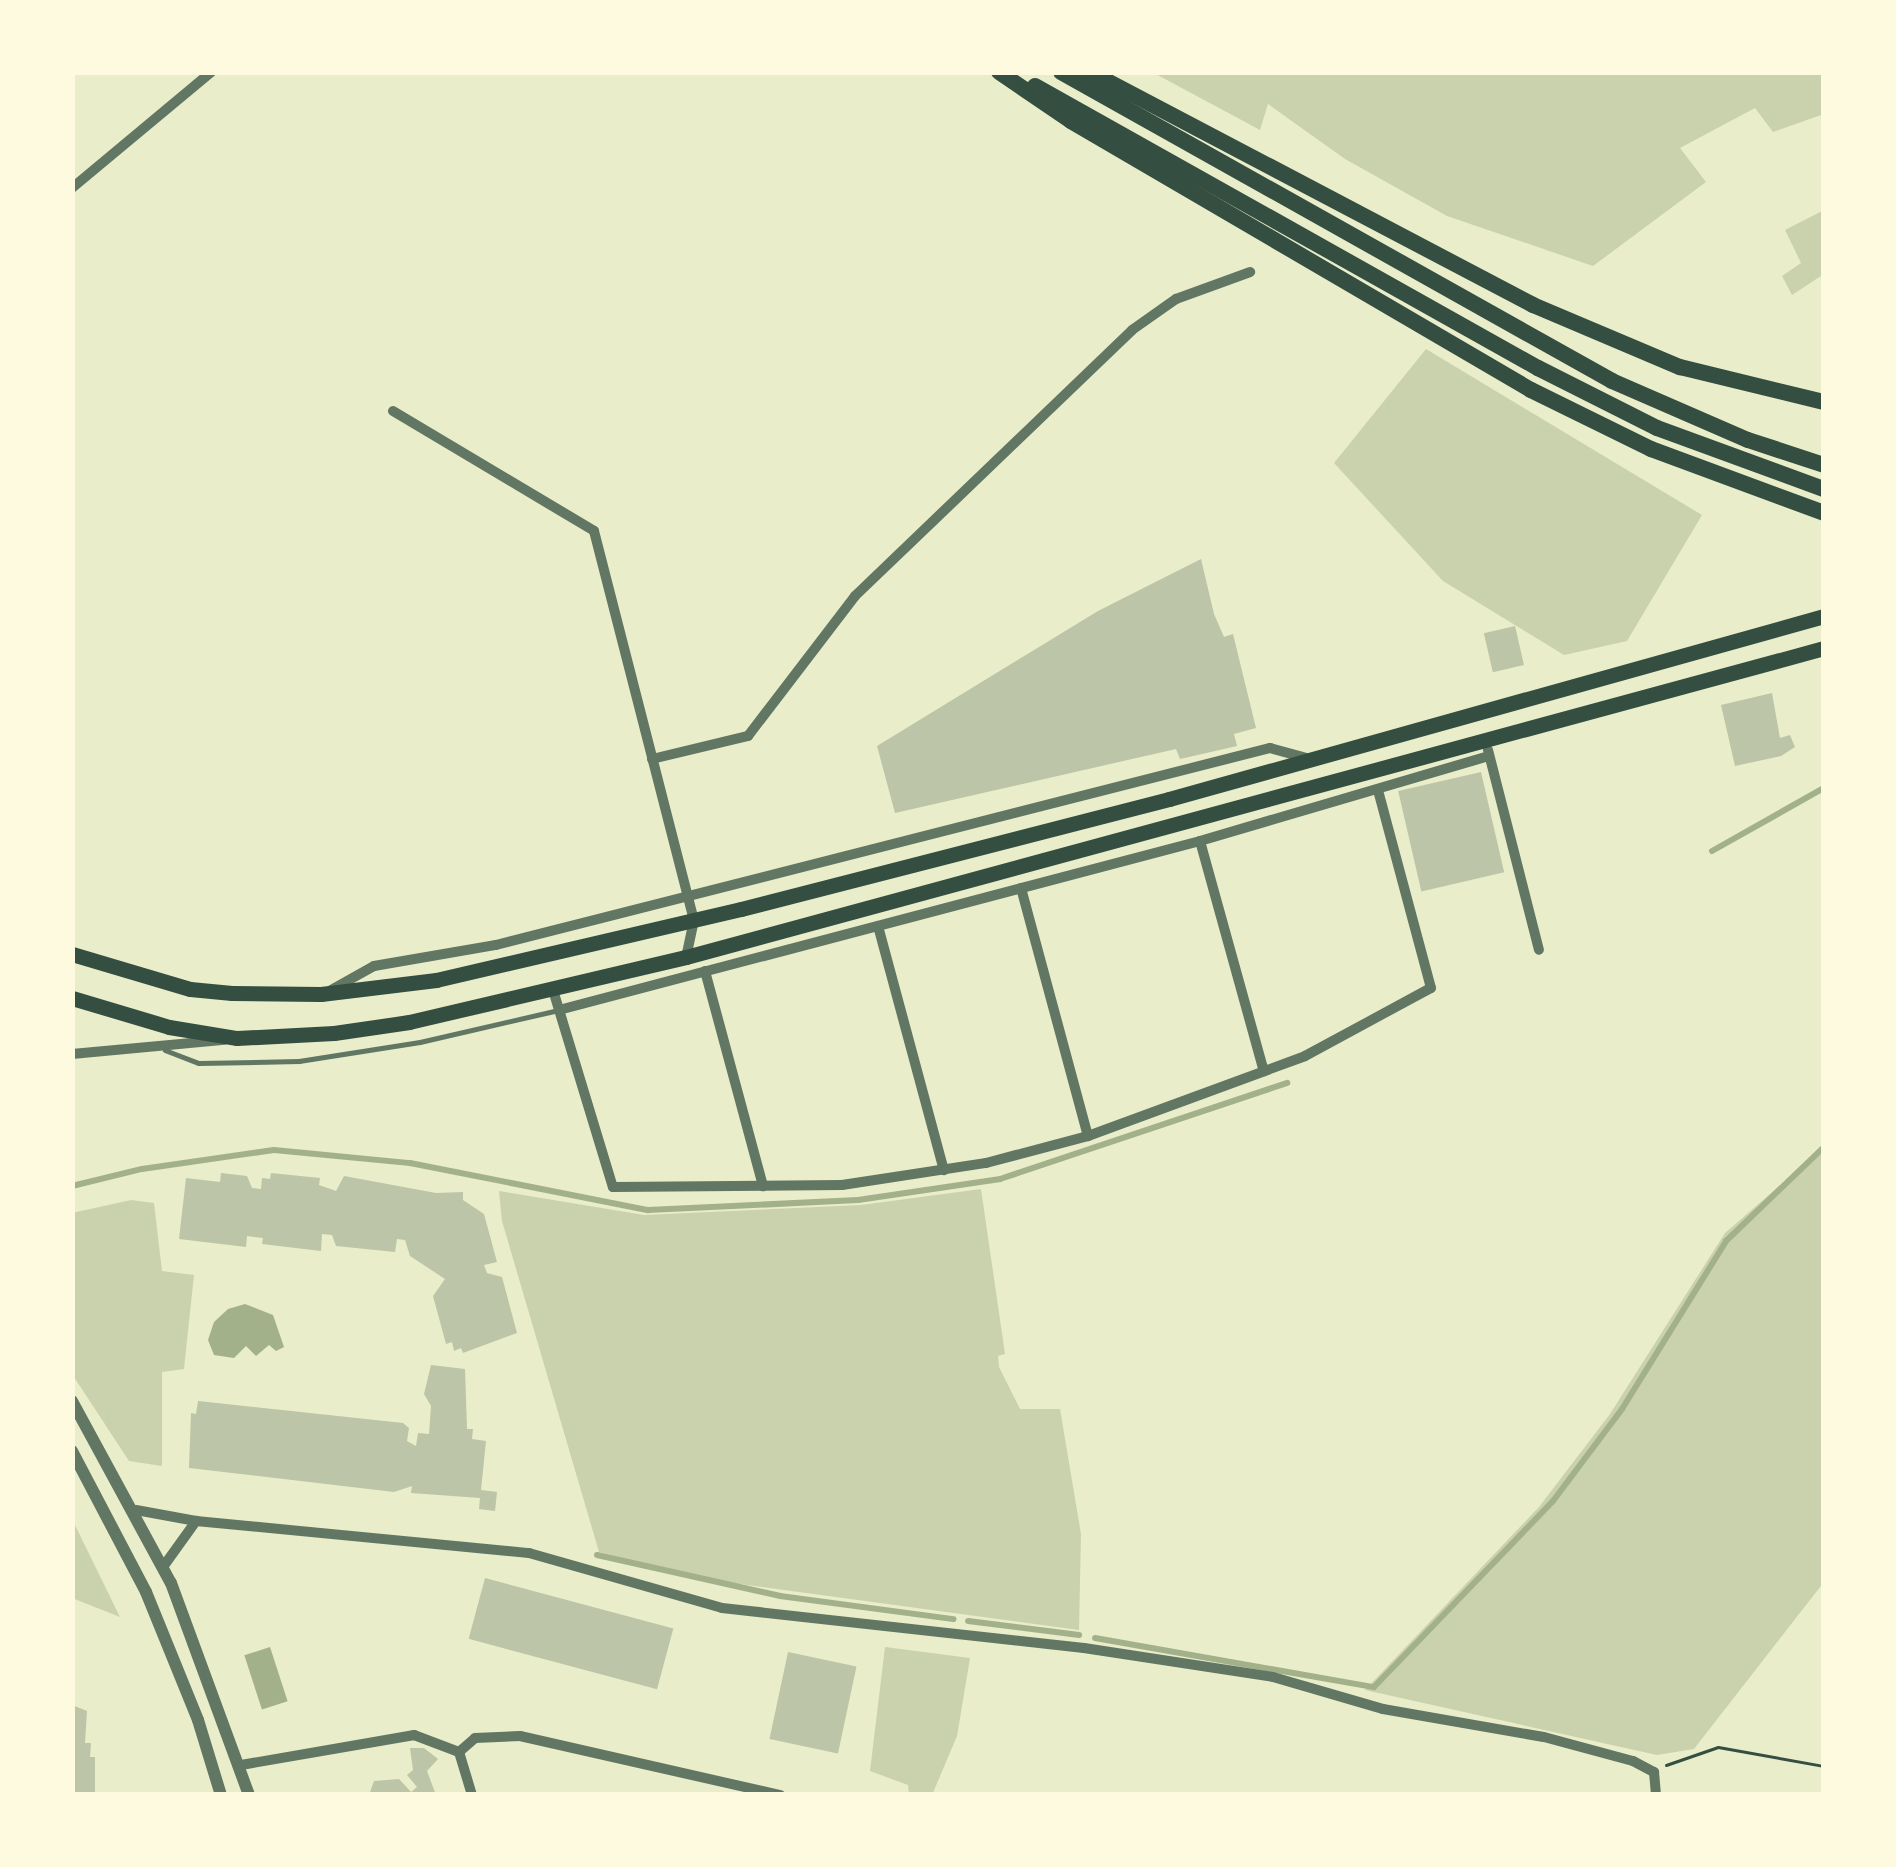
<!DOCTYPE html>
<style>
body{margin:0}
#map{position:relative;width:1896px;height:1867px;overflow:hidden;background:#e9edc9;font-family:Raleway,sans-serif}
div>[style]{position:absolute}
.green>*{inset:0;background:#cad2ad}
.water>*{inset:0;background:#a3b18a;transform-origin:0 0}
.stream>*{height:6px;margin:-3px;padding:0 3px;transform-origin:3px;border-radius:3px;background:#a3b18a}
.building>*{inset:0;background:#bcc5a7;transform-origin:0 0}
.path>*{height:3px;margin:-1.5px;padding:0 1.5px;transform-origin:1.5px;border-radius:1.5px;background:#344e41}
.service>*{height:4.5px;margin:-2.25px;padding:0 2.25px;transform-origin:2.25px;border-radius:2.25px;background:#617663}
.minor>*{height:10px;margin:-5px;padding:0 5px;transform-origin:5px;border-radius:5px;background:#617663}
.tertiary>*{height:12px;margin:-6px;padding:0 6px;transform-origin:6px;border-radius:6px;background:#617663}
.secondary>*{height:15px;margin:-7.5px;padding:0 7.5px;transform-origin:7.5px;border-radius:7.5px;background:#344e41}
.trunk>*{height:16px;margin:-8px;padding:0 8px;transform-origin:8px;border-radius:8px;background:#344e41}
span{translate:-50% -50%;white-space:nowrap;text-align:center;line-height:1.15;-webkit-text-stroke:9px #fefae0;paint-order:stroke}
.frame{position:absolute;inset:0;border:75px solid #fefae0;pointer-events:none}
</style>
<div id="map">
<div class="green">
<div style="clip-path:polygon(1152px 72px,1824px 72px,1824px 114px,1773px 132px,1755px 108px,1680px 148px,1706px 182px,1593px 266px,1447px 216px,1345px 159px,1268px 104px,1260px 130px)"></div>
<div style="clip-path:polygon(1824px 210px,1824px 274px,1792px 295px,1782px 276px,1801px 263px,1785px 230px)"></div>
<div style="clip-path:polygon(1426px 349px,1702px 515px,1627px 641px,1564px 655px,1443px 581px,1334px 463px)"></div>
<div style="clip-path:polygon(1824px 1147px,1824px 1582px,1694px 1749px,1657px 1755px,1365px 1690px,1539px 1507px,1610px 1414px,1725px 1233px)"></div>
<div style="clip-path:polygon(981px 1189px,1005px 1354px,998px 1356px,999px 1367px,1020px 1409px,1060px 1409px,1081px 1534px,1079px 1630px,704px 1579px,599px 1552px,502px 1221px,499px 1191px,644px 1215px,861px 1205px)"></div>
<div style="clip-path:polygon(131px 1200px,154px 1203px,162px 1271px,194px 1275px,184px 1369px,162px 1372px,162px 1466px,129px 1461px,72px 1374px,72px 1213px)"></div>
<div style="clip-path:polygon(72px 1519px,120px 1617px,72px 1598px)"></div>
<div style="clip-path:polygon(885px 1647px,970px 1658px,957px 1736px,932px 1795px,909px 1795px,908px 1785px,870px 1771px)"></div>
</div>
<div class="water">
<div style="clip-path:polygon(245px 1304px,273px 1315px,284px 1347px,276px 1351px,269px 1345px,256px 1356px,246px 1346px,234px 1358px,214px 1355px,208px 1340px,214px 1322px,228px 1309px)"></div>
<div style="left:270px;top:1647px;width:57px;height:27px;rotate:72deg"></div>
</div>
<div class="stream">
<div style="left:1712px;top:851px;width:129px;rotate:-29.4deg"></div>
<div style="left:72px;top:1186px;width:72px;rotate:-13.7deg"></div>
<div style="left:142px;top:1169px;width:133px;rotate:-8.2deg"></div>
<div style="left:274px;top:1150px;width:137px;rotate:5.5deg"></div>
<div style="left:410px;top:1163px;width:243px;rotate:11.2deg"></div>
<div style="left:648px;top:1210px;width:210px;rotate:-2.7deg"></div>
<div style="left:858px;top:1200px;width:144px;rotate:-8.4deg"></div>
<div style="left:1000px;top:1179px;width:303px;rotate:-18.5deg"></div>
<div style="left:597px;top:1555px;width:188px;rotate:12.6deg"></div>
<div style="left:780px;top:1596px;width:175px;rotate:7.6deg"></div>
<div style="left:968px;top:1621px;width:112px;rotate:7.2deg"></div>
<div style="left:1095px;top:1638px;width:283px;rotate:10deg"></div>
<div style="left:1374px;top:1687px;width:258px;rotate:-46.1deg"></div>
<div style="left:1553px;top:1501px;width:115px;rotate:-53.1deg"></div>
<div style="left:1622px;top:1409px;width:198px;rotate:-58.2deg"></div>
<div style="left:1726px;top:1241px;width:136px;rotate:-43.8deg"></div>
</div>
<div class="building">
<div style="clip-path:polygon(1201px 559px,1214px 614px,1224px 637px,1233px 634px,1256px 728px,1234px 734px,1237px 746px,1180px 759px,1176px 749px,895px 813px,877px 746px,1098px 611px)"></div>
<div style="left:1515px;top:626px;width:40px;height:32px;rotate:77deg"></div>
<div style="clip-path:polygon(1772px 693px,1780px 738px,1790px 735px,1795px 747px,1781px 756px,1735px 766px,1721px 705px)"></div>
<div style="left:1481px;top:772px;width:103px;height:85px;rotate:77deg"></div>
<div style="clip-path:polygon(221px 1173px,247px 1176px,252px 1188px,261px 1189px,262px 1178px,270px 1179px,271px 1173px,320px 1178px,319px 1185px,336px 1191px,344px 1176px,436px 1193px,463px 1192px,463px 1200px,484px 1214px,497px 1262px,484px 1265px,487px 1273px,502px 1277px,517px 1333px,463px 1353px,461px 1348px,454px 1351px,452px 1342px,446px 1344px,433px 1296px,445px 1279px,410px 1256px,405px 1240px,397px 1239px,395px 1252px,336px 1246px,332px 1235px,322px 1234px,321px 1251px,262px 1244px,263px 1238px,247px 1236px,246px 1247px,179px 1239px,186px 1178px,220px 1182px)"></div>
<div style="clip-path:polygon(431px 1365px,465px 1369px,467px 1429px,473px 1429px,472px 1439px,486px 1441px,481px 1490px,497px 1492px,495px 1511px,479px 1509px,480px 1498px,411px 1493px,412px 1486px,394px 1492px,189px 1468px,191px 1413px,196px 1414px,198px 1401px,403px 1423px,409px 1428px,407px 1441px,416px 1446px,418px 1433px,429px 1434px,431px 1406px,424px 1394px)"></div>
<div style="left:485px;top:1578px;width:195px;height:63px;rotate:15deg"></div>
<div style="left:788px;top:1652px;width:70px;height:89px;rotate:12deg"></div>
<div style="clip-path:polygon(72px 1705px,87px 1711px,85px 1743px,91px 1743px,90px 1757px,95px 1757px,95px 1795px,72px 1795px)"></div>
<div style="clip-path:polygon(410px 1748px,424px 1748px,438px 1759px,427px 1771px,436px 1795px,369px 1795px,374px 1781px,399px 1779px,411px 1792px,417px 1787px,407px 1775px,413px 1770px)"></div>
</div>
<div class="path">
<div style="left:1666px;top:1765px;width:55px;rotate:-19.1deg"></div>
<div style="left:1718px;top:1747px;width:108px;rotate:10.2deg"></div>
</div>
<div class="service">
<div style="left:165px;top:1050px;width:36px;rotate:21deg"></div>
<div style="left:199px;top:1063px;width:100px;rotate:-1.1deg"></div>
<div style="left:299px;top:1061px;width:122px;rotate:-8.9deg"></div>
<div style="left:420px;top:1042px;width:143px;rotate:-13deg"></div>
</div>
<div class="minor">
<div style="left:72px;top:188px;width:181px;rotate:-39.8deg"></div>
<div style="left:393px;top:411px;width:234px;rotate:30.8deg"></div>
<div style="left:594px;top:531px;width:402px;rotate:75.6deg"></div>
<div style="left:694px;top:920px;width:38px;rotate:102deg"></div>
<div style="left:1488px;top:750px;width:206px;rotate:75.7deg"></div>
<div style="left:652px;top:759px;width:99px;rotate:-13.5deg"></div>
<div style="left:748px;top:736px;width:176px;rotate:-52.6deg"></div>
<div style="left:855px;top:596px;width:384px;rotate:-43.8deg"></div>
<div style="left:1132px;top:330px;width:54px;rotate:-35.2deg"></div>
<div style="left:1176px;top:299px;width:79px;rotate:-20deg"></div>
<div style="left:1200px;top:841px;width:239px;rotate:74.5deg"></div>
<div style="left:1021px;top:888px;width:257px;rotate:74.9deg"></div>
<div style="left:878px;top:926px;width:253px;rotate:74.9deg"></div>
<div style="left:705px;top:971px;width:223px;rotate:74.9deg"></div>
<div style="left:331px;top:990px;width:49px;rotate:-29.2deg"></div>
<div style="left:374px;top:966px;width:124px;rotate:-9.8deg"></div>
<div style="left:496px;top:945px;width:799px;rotate:-14.28deg"></div>
<div style="left:1270px;top:748px;width:41px;rotate:15.4deg"></div>
<div style="left:553px;top:990px;width:206px;rotate:73.1deg"></div>
<div style="left:613px;top:1187px;width:229px;rotate:-0.5deg"></div>
<div style="left:842px;top:1185px;width:146px;rotate:-8.7deg"></div>
<div style="left:986px;top:1163px;width:106px;rotate:-14.8deg"></div>
<div style="left:1088px;top:1136px;width:231px;rotate:-20.2deg"></div>
<div style="left:1305px;top:1056px;width:143px;rotate:-28.4deg"></div>
<div style="left:1431px;top:988px;width:205px;rotate:-105deg"></div>
<div style="left:559px;top:1010px;width:663px;rotate:-14.77deg"></div>
<div style="left:1200px;top:841px;width:301px;rotate:-16.4deg"></div>
<div style="left:72px;top:1054px;width:153px;rotate:-5.3deg"></div>
<div style="left:136px;top:1510px;width:61px;rotate:10.4deg"></div>
<div style="left:196px;top:1521px;width:335px;rotate:5.5deg"></div>
<div style="left:529px;top:1553px;width:201px;rotate:15.9deg"></div>
<div style="left:722px;top:1608px;width:364px;rotate:6.3deg"></div>
<div style="left:1084px;top:1648px;width:191px;rotate:8.7deg"></div>
<div style="left:1273px;top:1677px;width:115px;rotate:16.2deg"></div>
<div style="left:1383px;top:1709px;width:163px;rotate:9.9deg"></div>
<div style="left:1544px;top:1737px;width:92px;rotate:15.1deg"></div>
<div style="left:1633px;top:1761px;width:24px;rotate:28deg"></div>
<div style="left:1654px;top:1772px;width:23px;rotate:85deg"></div>
<div style="left:163px;top:1567px;width:57px;rotate:-54.3deg"></div>
<div style="left:459px;top:1752px;width:21px;rotate:-41deg"></div>
<div style="left:475px;top:1738px;width:45px;rotate:-2.5deg"></div>
<div style="left:520px;top:1736px;width:267px;rotate:12.8deg"></div>
<div style="left:459px;top:1752px;width:45px;rotate:73.2deg"></div>
<div style="left:241px;top:1765px;width:176px;rotate:-9.8deg"></div>
<div style="left:414px;top:1735px;width:48px;rotate:20.7deg"></div>
</div>
<div class="tertiary">
<div style="left:72px;top:1401px;width:207px;rotate:61.5deg"></div>
<div style="left:171px;top:1583px;width:226px;rotate:69.8deg"></div>
<div style="left:72px;top:1451px;width:159px;rotate:62.3deg"></div>
<div style="left:146px;top:1592px;width:138px;rotate:67.9deg"></div>
<div style="left:198px;top:1720px;width:78px;rotate:73deg"></div>
</div>
<div class="secondary">
<div style="left:72px;top:954px;width:123px;rotate:16.5deg"></div>
<div style="left:190px;top:989px;width:42px;rotate:5.4deg"></div>
<div style="left:232px;top:993px;width:89px;rotate:0.6deg"></div>
<div style="left:321px;top:994px;width:116px;rotate:-6.9deg"></div>
<div style="left:436px;top:980px;width:313px;rotate:-13.1deg"></div>
<div style="left:741px;top:909px;width:442px;rotate:-14.4deg"></div>
<div style="left:1169px;top:799px;width:680px;rotate:-15.61deg"></div>
<div style="left:72px;top:998px;width:101px;rotate:16.6deg"></div>
<div style="left:169px;top:1027px;width:69px;rotate:9.2deg"></div>
<div style="left:237px;top:1038px;width:97px;rotate:-3deg"></div>
<div style="left:334px;top:1033px;width:76px;rotate:-8.3deg"></div>
<div style="left:409px;top:1022px;width:285px;rotate:-13.2deg"></div>
<div style="left:686px;top:957px;width:1179px;rotate:-15.19deg"></div>
</div>
<div class="trunk">
<div style="left:999px;top:72px;width:87px;rotate:34.2deg"></div>
<div style="left:1071px;top:121px;width:533px;rotate:30.32deg"></div>
<div style="left:1531px;top:390px;width:134px;rotate:26.2deg"></div>
<div style="left:1651px;top:449px;width:184px;rotate:20.3deg"></div>
<div style="left:1061px;top:72px;width:632px;rotate:29.28deg"></div>
<div style="left:1612px;top:381px;width:148px;rotate:23.5deg"></div>
<div style="left:1748px;top:440px;width:80px;rotate:18.2deg"></div>
<div style="left:1090px;top:72px;width:501px;rotate:27.74deg"></div>
<div style="left:1533px;top:305px;width:160px;rotate:22.9deg"></div>
<div style="left:1680px;top:367px;width:148px;rotate:13.7deg"></div>
<div style="left:1035px;top:86px;width:577px;rotate:29.28deg"></div>
<div style="left:1538px;top:368px;width:133px;rotate:26.8deg"></div>
<div style="left:1657px;top:428px;width:178px;rotate:20.1deg"></div>
</div>
<div class="frame"></div>
</div>
